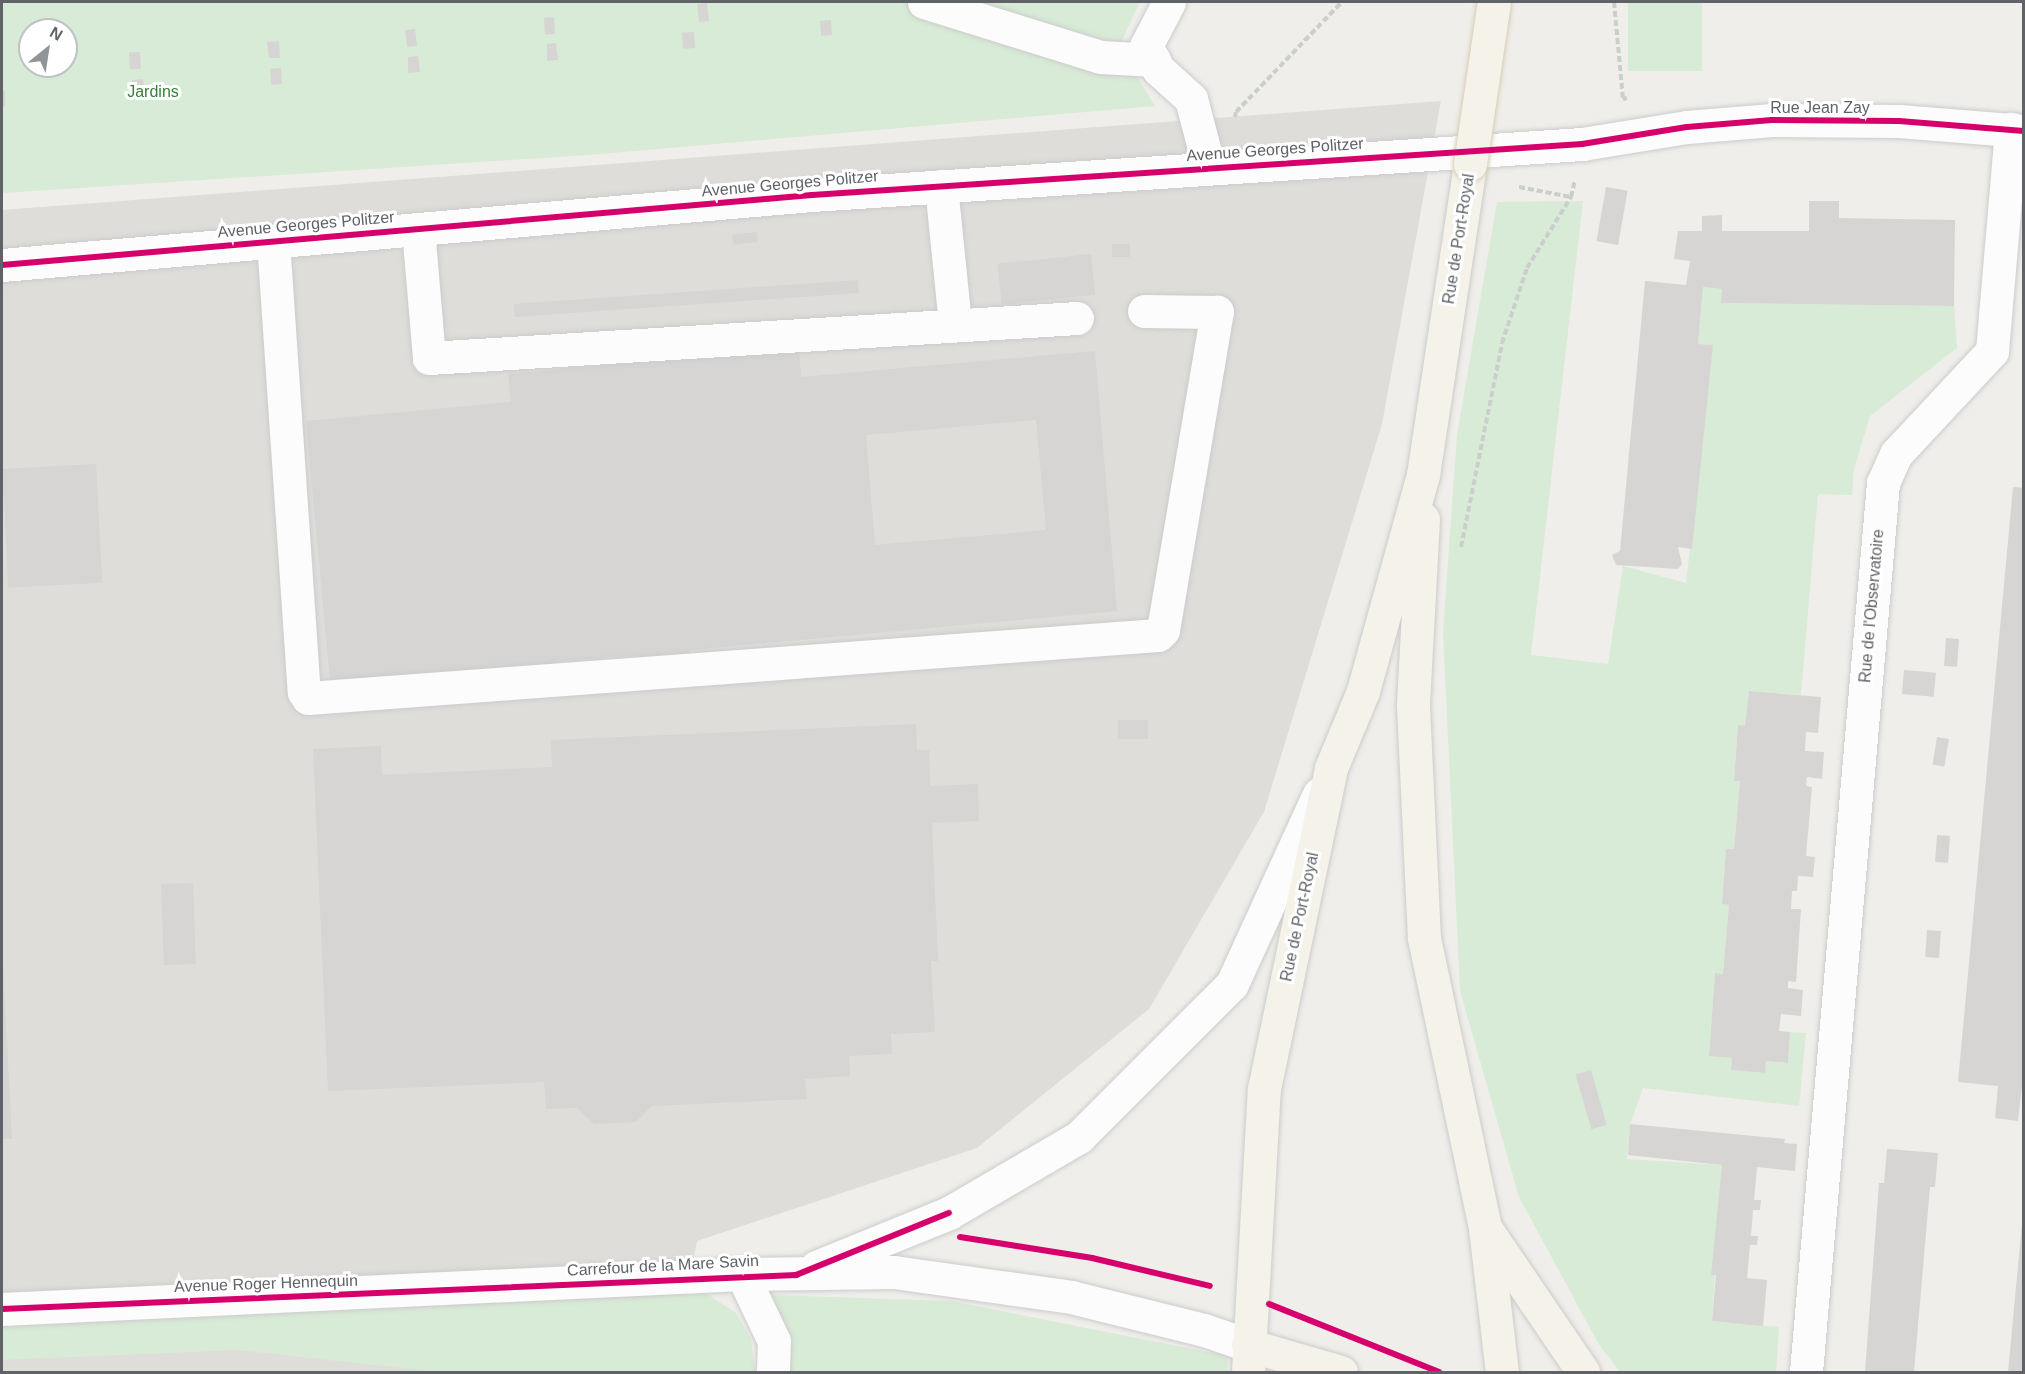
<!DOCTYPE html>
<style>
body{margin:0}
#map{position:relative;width:2025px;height:1374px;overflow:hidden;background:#efeeea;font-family:Helvetica,sans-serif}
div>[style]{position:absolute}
.industrial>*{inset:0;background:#dfddda}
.green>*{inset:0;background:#d8ebd6;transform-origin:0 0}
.building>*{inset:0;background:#d6d5d3;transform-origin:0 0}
.path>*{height:4px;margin-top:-2px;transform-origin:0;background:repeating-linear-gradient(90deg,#cacfcc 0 6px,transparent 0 9px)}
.roads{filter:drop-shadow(0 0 2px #cbcccc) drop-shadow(0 0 2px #cbcccc)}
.minor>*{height:33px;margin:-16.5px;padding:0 16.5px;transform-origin:16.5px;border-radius:16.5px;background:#fdfcfc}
.major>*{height:33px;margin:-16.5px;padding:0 16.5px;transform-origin:16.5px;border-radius:16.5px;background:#f4f2e9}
.bridges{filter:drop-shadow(0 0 2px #d7ceb8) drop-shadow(0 0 2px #d7ceb8)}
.major-bridge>*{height:33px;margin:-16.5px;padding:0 16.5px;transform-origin:16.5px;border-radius:16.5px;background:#f4f2e9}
.cycleway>*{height:6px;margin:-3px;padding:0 3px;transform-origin:3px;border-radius:3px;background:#d6006c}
span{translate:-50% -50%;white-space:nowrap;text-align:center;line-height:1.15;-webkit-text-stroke:6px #fff;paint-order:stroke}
.park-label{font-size:16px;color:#348238}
.street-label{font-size:16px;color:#5f6368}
.frame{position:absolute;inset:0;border:3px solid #5f6368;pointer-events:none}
.north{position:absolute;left:18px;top:18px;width:60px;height:60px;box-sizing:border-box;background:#fff;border:2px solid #bfc1c3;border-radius:50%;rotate:30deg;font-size:16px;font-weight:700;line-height:24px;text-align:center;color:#5f6368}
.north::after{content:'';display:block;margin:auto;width:21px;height:27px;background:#919496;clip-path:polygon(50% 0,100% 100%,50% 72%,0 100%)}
</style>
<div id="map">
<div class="industrial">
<div style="clip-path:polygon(1441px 101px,1382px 424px,1264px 812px,1149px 1009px,977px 1148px,697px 1241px,672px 1372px,2px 1372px,2px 210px)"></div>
</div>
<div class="green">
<div style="clip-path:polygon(evenodd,2px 2px,1140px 2px,1119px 47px,1155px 106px,589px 155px,2px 193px,2px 2px,30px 30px,66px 30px,66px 66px,30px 66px,30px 30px)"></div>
<div style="left:1628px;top:2px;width:74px;height:69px"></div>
<div style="clip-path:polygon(1583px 201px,1531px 655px,1608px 664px,1623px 566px,1686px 583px,1713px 345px,1698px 344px,1703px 287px,1722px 289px,1722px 303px,1954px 306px,1957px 348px,1870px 416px,1854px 469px,1852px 495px,1818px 494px,1801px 695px,1749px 691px,1745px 726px,1738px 726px,1734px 780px,1740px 781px,1734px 849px,1726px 849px,1722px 904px,1729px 905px,1723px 974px,1715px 973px,1709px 1055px,1732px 1058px,1731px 1070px,1764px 1073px,1766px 1061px,1788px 1063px,1790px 1032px,1806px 1033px,1799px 1106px,1643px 1088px,1630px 1124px,1627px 1159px,1722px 1165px,1712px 1321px,1779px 1327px,1776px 1372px,1620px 1372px,1598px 1343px,1519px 1197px,1460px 991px,1443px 632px,1457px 435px,1497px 202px)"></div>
<div style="clip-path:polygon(707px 1294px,736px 1313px,751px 1339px,755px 1372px,437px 1372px,238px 1350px,2px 1360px,2px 1326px)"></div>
<div style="clip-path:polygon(771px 1295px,951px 1301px,1228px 1356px,1227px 1372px,787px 1372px,770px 1310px)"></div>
</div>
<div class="building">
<div style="left:707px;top:3px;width:18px;height:10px;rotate:84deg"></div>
<div style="left:554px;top:17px;width:17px;height:10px;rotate:87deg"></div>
<div style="left:831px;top:20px;width:15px;height:11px;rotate:86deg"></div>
<div style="left:415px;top:29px;width:17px;height:10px;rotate:83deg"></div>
<div style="left:694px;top:32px;width:16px;height:12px;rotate:86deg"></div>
<div style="clip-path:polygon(279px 41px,280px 58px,269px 58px,267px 42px)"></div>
<div style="clip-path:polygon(556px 43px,558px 60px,547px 61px,547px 44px)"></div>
<div style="left:140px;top:52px;width:17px;height:11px;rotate:87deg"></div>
<div style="clip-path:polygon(418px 56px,420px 72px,408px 73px,408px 57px)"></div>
<div style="left:281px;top:68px;width:16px;height:11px;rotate:86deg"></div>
<div style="clip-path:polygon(143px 79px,145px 94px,133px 96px,132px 80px)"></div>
<div style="left:5px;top:91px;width:16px;height:3px;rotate:90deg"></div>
<div style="left:1606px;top:187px;width:22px;height:55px;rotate:10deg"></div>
<div style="clip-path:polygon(1809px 201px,1839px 201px,1839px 218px,1955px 220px,1954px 306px,1721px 303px,1722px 289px,1703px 287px,1698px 344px,1713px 345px,1692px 549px,1678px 547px,1682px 564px,1678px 569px,1616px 565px,1612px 555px,1620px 551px,1645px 281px,1686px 285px,1690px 261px,1674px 259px,1678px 231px,1702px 231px,1702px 216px,1722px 215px,1722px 231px,1809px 231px)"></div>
<div style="left:757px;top:232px;width:10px;height:25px;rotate:84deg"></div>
<div style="left:1112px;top:244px;width:18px;height:13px"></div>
<div style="left:1091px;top:254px;width:41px;height:94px;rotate:84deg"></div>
<div style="left:858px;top:280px;width:13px;height:345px;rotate:86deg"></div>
<div style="clip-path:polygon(evenodd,799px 348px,801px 377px,1095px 351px,1117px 611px,690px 650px,692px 665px,635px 671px,633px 655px,555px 662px,556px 677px,534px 679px,533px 664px,330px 682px,306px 421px,511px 402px,508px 374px,799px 348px,1036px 420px,1046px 530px,875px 545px,866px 435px,1036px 420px)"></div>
<div style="left:96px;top:464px;width:119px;height:94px;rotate:87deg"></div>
<div style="clip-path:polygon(2013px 487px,2024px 488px,2024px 1068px,2018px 1121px,1995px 1118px,1998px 1086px,1958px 1082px)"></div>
<div style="left:1946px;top:638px;width:13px;height:28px;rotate:4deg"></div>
<div style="left:1904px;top:670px;width:32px;height:24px;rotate:5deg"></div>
<div style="clip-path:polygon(1749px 691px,1821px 697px,1818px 733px,1806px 732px,1805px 751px,1824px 752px,1822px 779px,1807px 777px,1806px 786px,1812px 787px,1806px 856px,1815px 857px,1813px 877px,1798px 876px,1797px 891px,1792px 891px,1791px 909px,1801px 909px,1796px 982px,1788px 981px,1788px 988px,1803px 990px,1801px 1016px,1781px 1014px,1779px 1031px,1790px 1032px,1788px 1063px,1766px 1061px,1765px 1073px,1731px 1070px,1732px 1058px,1709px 1056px,1715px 973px,1723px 974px,1729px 905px,1722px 904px,1726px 849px,1734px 849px,1740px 781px,1734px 781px,1738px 725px,1745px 726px)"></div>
<div style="left:1118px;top:720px;width:30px;height:19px"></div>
<div style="clip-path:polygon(916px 724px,917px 750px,929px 750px,930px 786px,978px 784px,979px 821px,932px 823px,938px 961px,931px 961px,935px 1032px,891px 1034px,892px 1054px,849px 1056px,850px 1076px,805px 1079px,807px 1099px,652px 1106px,636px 1122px,594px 1124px,577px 1108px,546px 1109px,544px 1082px,328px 1091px,313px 749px,381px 746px,382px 775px,552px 767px,551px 740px)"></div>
<div style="left:1937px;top:737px;width:12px;height:28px;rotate:9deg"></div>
<div style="left:1937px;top:835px;width:13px;height:27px;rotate:4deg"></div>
<div style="left:193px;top:883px;width:81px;height:32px;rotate:88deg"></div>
<div style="left:1927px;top:930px;width:14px;height:27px;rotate:4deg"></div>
<div style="clip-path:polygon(2px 945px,12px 1139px,2px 1139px)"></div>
<div style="left:1591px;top:1070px;width:57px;height:16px;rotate:74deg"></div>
<div style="clip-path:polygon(1630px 1124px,1785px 1139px,1784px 1143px,1797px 1144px,1795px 1171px,1757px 1167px,1754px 1200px,1761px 1200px,1760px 1210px,1753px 1210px,1751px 1236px,1758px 1236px,1757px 1245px,1750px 1245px,1747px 1278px,1767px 1280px,1763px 1326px,1712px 1321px,1716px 1275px,1711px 1275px,1722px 1165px,1628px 1155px)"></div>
<div style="clip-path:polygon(1887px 1149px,1938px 1153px,1935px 1187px,1930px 1187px,1914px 1372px,1865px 1372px,1879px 1183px,1884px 1183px)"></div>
<div style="clip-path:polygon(2022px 1224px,2024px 1372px,2008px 1372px)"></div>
</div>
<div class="path">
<div style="left:1614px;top:2px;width:97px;rotate:84.7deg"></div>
<div style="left:1623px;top:99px;width:4px;rotate:-14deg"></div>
<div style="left:1235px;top:117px;width:5px;rotate:-79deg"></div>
<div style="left:1236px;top:112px;width:153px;rotate:-46.1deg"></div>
<div style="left:1519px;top:187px;width:53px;rotate:10.9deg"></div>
<div style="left:1461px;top:547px;width:208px;rotate:-78.6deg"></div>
<div style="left:1502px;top:343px;width:79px;rotate:-71.6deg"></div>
<div style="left:1527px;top:268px;width:84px;rotate:-58.2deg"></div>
<div style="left:1571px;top:197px;width:17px;rotate:-77deg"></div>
<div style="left:976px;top:1240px;width:117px;rotate:8.8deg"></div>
<div style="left:1092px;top:1258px;width:121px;rotate:13.3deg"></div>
<div style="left:1287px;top:1311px;width:49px;rotate:21.4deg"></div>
<div style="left:1362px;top:1340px;width:83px;rotate:22.6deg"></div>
</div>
<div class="roads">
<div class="minor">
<div style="left:924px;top:2px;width:185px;rotate:17.3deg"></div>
<div style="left:1101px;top:57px;width:53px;rotate:3.2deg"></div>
<div style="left:1169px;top:2px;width:50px;rotate:117.6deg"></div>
<div style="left:1146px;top:46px;width:26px;rotate:62deg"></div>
<div style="left:1158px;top:69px;width:45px;rotate:42.3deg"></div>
<div style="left:1191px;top:99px;width:70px;rotate:75.2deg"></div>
<div style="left:941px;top:186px;width:138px;rotate:84.2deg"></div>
<div style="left:418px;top:229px;width:129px;rotate:85.1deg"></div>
<div style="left:429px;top:358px;width:649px;rotate:-3.53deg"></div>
<div style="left:273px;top:241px;width:452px;rotate:86.1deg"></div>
<div style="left:304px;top:692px;width:7px;rotate:56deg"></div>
<div style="left:308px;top:698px;width:852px;rotate:-4.24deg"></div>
<div style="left:1158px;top:635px;width:7px;rotate:-45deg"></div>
<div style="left:1163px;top:630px;width:323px;rotate:-80.4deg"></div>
<div style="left:1217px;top:312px;width:73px;rotate:-179.2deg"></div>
<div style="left:2px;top:265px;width:813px;rotate:-4.94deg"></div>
<div style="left:812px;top:195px;width:772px;rotate:-3.79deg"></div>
<div style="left:1582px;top:144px;width:106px;rotate:-9.2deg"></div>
<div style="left:1687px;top:127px;width:85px;rotate:-4.7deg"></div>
<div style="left:1772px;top:120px;width:127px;rotate:0.5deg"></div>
<div style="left:1899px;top:121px;width:125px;rotate:4.6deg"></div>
<div style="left:816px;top:1267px;width:144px;rotate:-22.1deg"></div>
<div style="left:949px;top:1213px;width:151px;rotate:-30.3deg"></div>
<div style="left:1079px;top:1137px;width:216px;rotate:-45deg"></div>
<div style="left:1232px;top:984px;width:209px;rotate:-65.4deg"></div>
<div style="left:742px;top:1274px;width:74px;rotate:64.5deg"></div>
<div style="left:774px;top:1341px;width:31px;rotate:92deg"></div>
<div style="left:2px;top:1309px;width:741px;rotate:-2.71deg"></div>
<div style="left:742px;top:1274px;width:152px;rotate:-0.8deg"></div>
<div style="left:894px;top:1272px;width:179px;rotate:8deg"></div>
<div style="left:1071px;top:1297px;width:137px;rotate:13.9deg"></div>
<div style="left:1204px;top:1330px;width:46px;rotate:18.8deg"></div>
<div style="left:1806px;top:1372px;width:892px;rotate:-85.05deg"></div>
<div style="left:1883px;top:483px;width:32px;rotate:-66deg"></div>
<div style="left:1896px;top:454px;width:141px;rotate:-47deg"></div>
<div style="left:1992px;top:351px;width:223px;rotate:-85.1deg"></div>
</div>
<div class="major">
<div style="left:1423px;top:519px;width:187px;rotate:93.1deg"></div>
<div style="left:1413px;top:706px;width:232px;rotate:87.3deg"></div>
<div style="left:1424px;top:938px;width:296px;rotate:78.1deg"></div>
<div style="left:1485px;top:1228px;width:145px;rotate:83.3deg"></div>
<div style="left:1488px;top:1232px;width:169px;rotate:55.8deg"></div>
<div style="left:1248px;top:1345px;width:97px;rotate:16.2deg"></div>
<div style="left:1248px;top:1372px;width:283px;rotate:-86.8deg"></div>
<div style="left:1264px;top:1089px;width:328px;rotate:-78.2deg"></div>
<div style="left:1331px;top:768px;width:83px;rotate:-67.4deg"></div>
<div style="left:1363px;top:691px;width:224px;rotate:-74.5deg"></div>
<div style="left:1423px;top:475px;width:315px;rotate:-81.4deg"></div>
</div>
</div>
<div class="bridges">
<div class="major-bridge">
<div style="left:1470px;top:164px;width:164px;rotate:-81.6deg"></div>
</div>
</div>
<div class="cycleway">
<div style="left:2px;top:265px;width:813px;rotate:-4.94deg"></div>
<div style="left:812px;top:195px;width:772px;rotate:-3.79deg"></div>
<div style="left:1582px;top:144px;width:106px;rotate:-9.2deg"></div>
<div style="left:1687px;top:127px;width:85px;rotate:-4.7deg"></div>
<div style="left:1772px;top:120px;width:127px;rotate:0.5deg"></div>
<div style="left:1899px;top:121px;width:125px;rotate:4.6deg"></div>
<div style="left:960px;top:1237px;width:134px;rotate:9deg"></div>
<div style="left:1092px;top:1258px;width:121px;rotate:13.3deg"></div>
<div style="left:1269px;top:1304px;width:183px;rotate:21.8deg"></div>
<div style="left:2px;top:1309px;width:795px;rotate:-2.45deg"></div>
<div style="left:796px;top:1275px;width:165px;rotate:-22.1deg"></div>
</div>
<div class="park-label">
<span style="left:153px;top:92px">Jardins</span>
</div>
<div class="street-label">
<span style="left:1820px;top:108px">Rue Jean Zay</span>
<span style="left:1275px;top:150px;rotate:-4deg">Avenue Georges Politzer</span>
<span style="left:790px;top:184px;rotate:-5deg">Avenue Georges Politzer</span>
<span style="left:306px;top:225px;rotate:-5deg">Avenue Georges Politzer</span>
<span style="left:1459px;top:239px;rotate:-81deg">Rue de Port-Royal</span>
<span style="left:1872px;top:606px;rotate:-85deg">Rue de l'Observatoire</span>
<span style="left:1300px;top:917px;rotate:-78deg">Rue de Port-Royal</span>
<span style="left:663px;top:1266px;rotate:-3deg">Carrefour de la Mare Savin</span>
<span style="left:266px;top:1284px;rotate:-2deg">Avenue Roger Hennequin</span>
</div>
<div class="frame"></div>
<div class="north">N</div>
</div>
